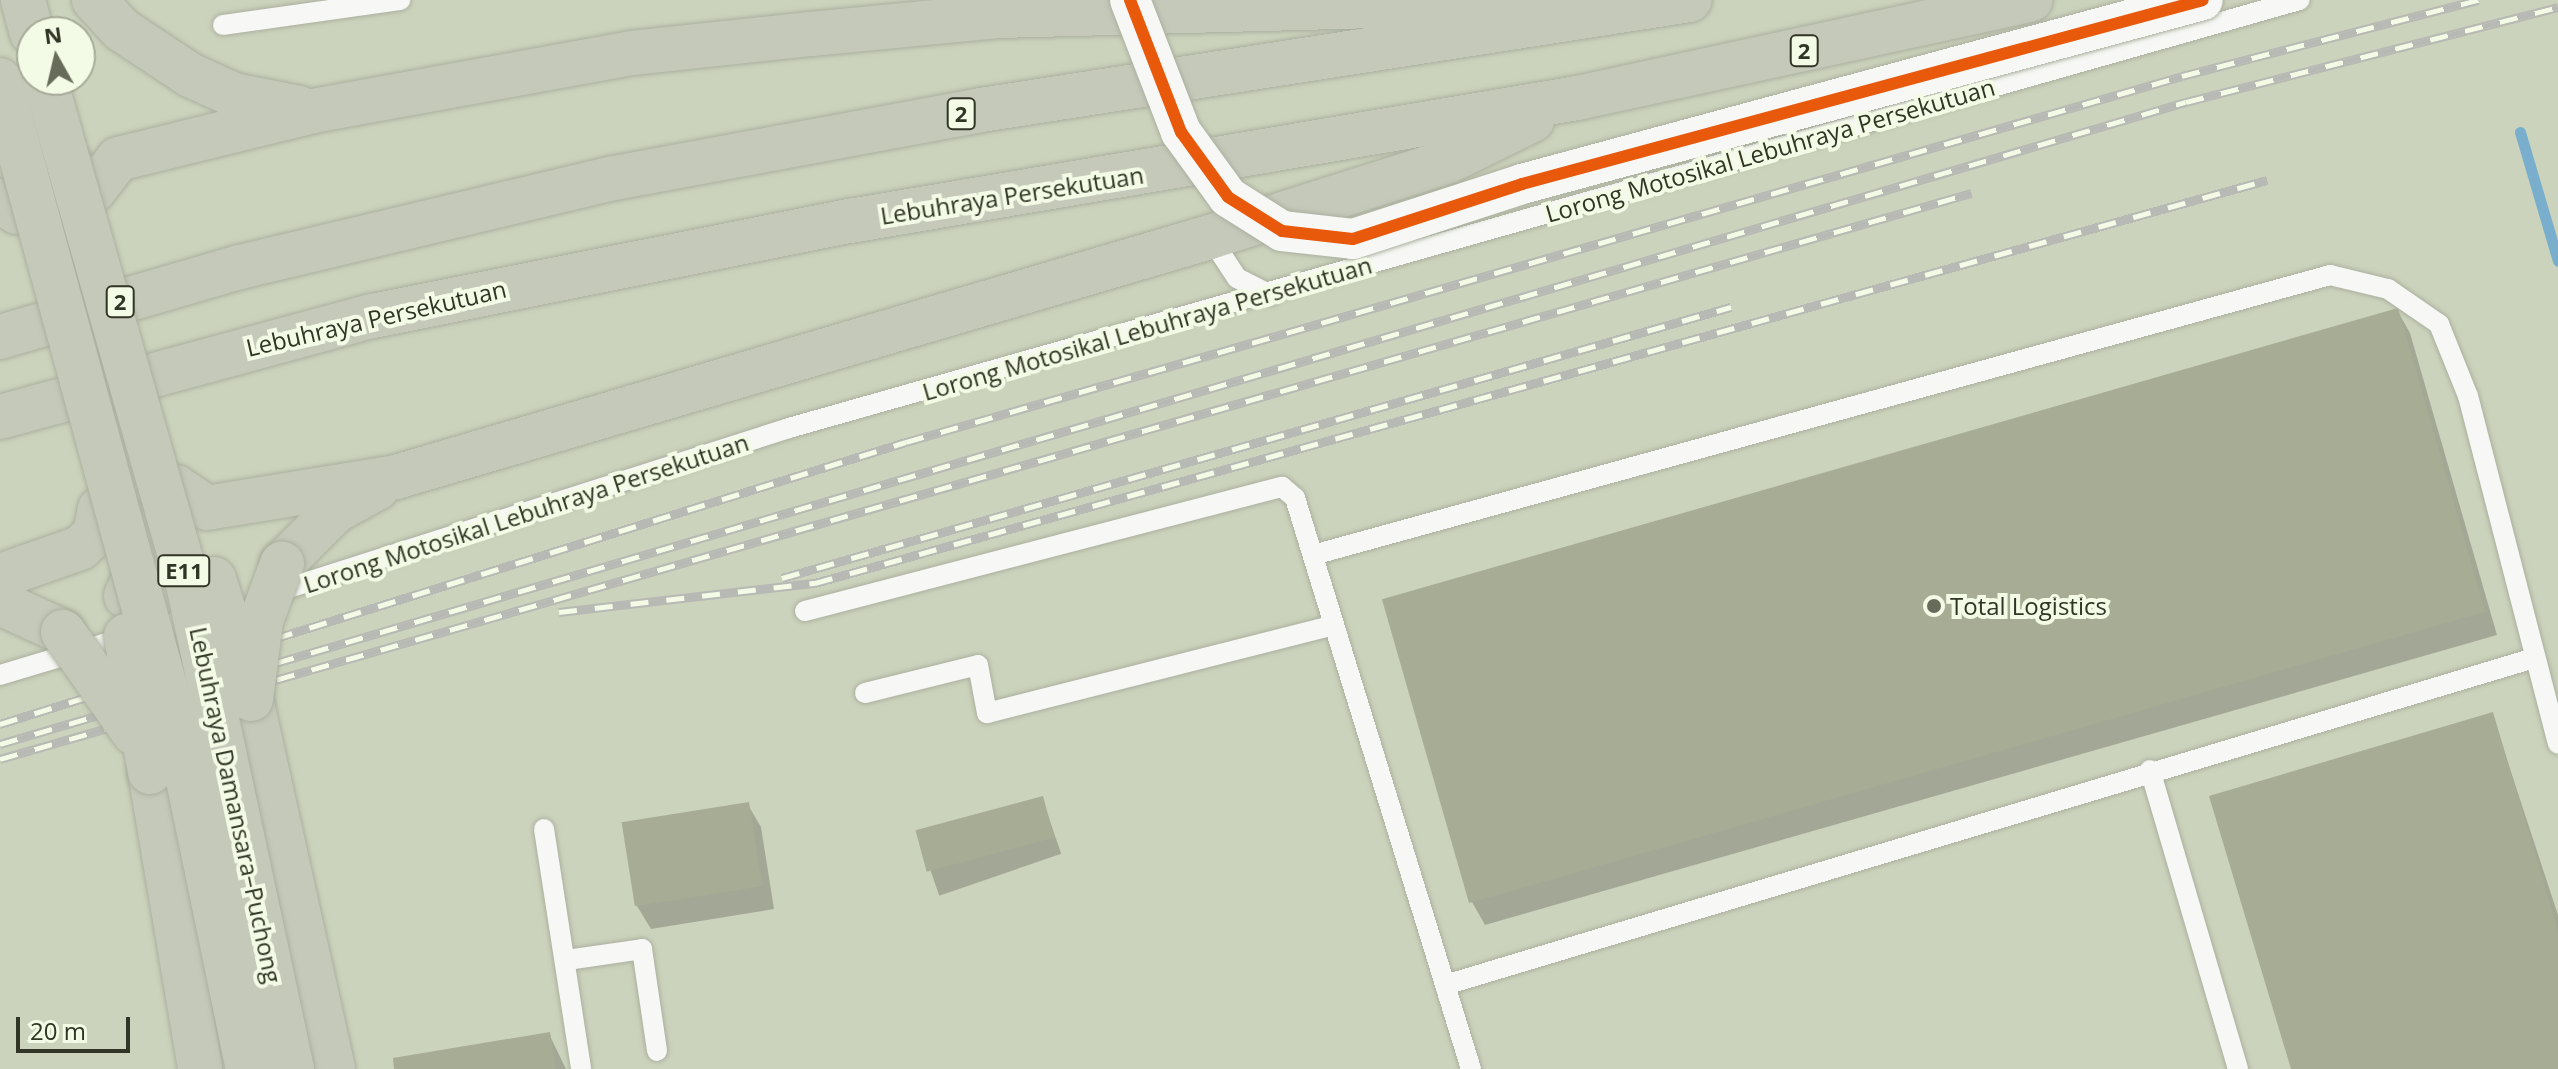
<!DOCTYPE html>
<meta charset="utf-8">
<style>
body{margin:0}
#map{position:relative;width:2558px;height:1069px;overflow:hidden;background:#ccd3bc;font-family:"Open Sans",sans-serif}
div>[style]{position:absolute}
.shadow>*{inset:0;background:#0003;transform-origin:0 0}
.stream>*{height:11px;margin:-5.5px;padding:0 5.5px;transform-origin:5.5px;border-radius:5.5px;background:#79afcc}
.building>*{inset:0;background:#a6ad94;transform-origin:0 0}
.roads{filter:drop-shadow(0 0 2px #aab09f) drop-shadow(0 0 2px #aab09f)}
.lane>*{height:20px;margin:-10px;padding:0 10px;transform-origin:10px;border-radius:10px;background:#f7f8f5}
.highway>*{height:44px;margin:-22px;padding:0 22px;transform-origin:22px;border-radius:22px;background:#c5c9ba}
.rail>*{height:9px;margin-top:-4.5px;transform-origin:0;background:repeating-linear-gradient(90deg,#f3fae5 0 18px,#b7b9b4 0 36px);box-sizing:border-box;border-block:2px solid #b7b9b4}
.bridges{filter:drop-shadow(0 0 2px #aab09f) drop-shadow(0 0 2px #aab09f)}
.street-bridge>*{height:40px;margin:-20px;padding:0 20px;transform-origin:20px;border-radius:20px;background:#f7f8f5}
.highway-bridge>*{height:44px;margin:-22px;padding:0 22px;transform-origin:22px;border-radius:22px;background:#c5c9ba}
.cycleway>*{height:12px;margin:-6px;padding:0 6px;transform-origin:6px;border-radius:6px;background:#e8590c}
.dots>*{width:22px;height:22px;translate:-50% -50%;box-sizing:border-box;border:4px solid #f3fae5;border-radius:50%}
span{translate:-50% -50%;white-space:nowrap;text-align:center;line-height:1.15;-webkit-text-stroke:8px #f3fae5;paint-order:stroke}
.shield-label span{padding:2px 6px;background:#f3fae5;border:2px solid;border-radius:6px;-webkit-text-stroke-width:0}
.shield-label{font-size:22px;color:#303525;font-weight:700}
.street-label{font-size:24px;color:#303525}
.poi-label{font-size:24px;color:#303525}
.left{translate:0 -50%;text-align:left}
.north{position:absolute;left:16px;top:16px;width:80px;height:80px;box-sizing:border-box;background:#f3fae5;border:2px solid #a5ab98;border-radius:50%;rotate:352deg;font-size:22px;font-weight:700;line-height:32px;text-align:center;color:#303525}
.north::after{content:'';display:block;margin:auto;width:28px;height:36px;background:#676c5a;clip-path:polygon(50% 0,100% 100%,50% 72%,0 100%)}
.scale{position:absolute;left:16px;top:1017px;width:114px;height:36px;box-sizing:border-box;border:4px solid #303525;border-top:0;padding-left:10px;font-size:24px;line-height:28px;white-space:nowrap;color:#303525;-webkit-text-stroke:6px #f3fae5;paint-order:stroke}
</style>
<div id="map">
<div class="shadow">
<div style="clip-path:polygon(2397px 310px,2410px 333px,2497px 635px,1485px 925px,1472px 902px,1385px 601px)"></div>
<div style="clip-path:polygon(2492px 714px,2558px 915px,2558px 1069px,2293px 1069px)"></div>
<div style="left:1042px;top:798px;width:59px;height:129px;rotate:71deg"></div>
<div style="clip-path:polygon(748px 805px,761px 827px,774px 909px,651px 929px,637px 906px)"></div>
<div style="clip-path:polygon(549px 1034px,566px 1069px,396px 1069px)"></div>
</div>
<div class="stream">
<div style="left:2520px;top:132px;width:134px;rotate:73.6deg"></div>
</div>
<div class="building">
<div style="left:2398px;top:308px;width:316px;height:1057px;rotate:74deg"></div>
<div style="clip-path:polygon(2493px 712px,2558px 931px,2558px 1069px,2291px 1069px,2209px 796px)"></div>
<div style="left:1043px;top:796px;width:43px;height:132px;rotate:75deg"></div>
<div style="left:749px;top:802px;width:85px;height:129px;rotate:81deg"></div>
<div style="clip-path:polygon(550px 1032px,556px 1069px,394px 1069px,393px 1058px)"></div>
</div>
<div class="roads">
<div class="lane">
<div style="left:223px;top:25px;width:179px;rotate:-8deg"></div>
<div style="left:1210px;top:237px;width:49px;rotate:56.6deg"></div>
<div style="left:1237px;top:278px;width:38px;rotate:27deg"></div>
<div style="left:1313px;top:555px;width:1055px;rotate:-15.39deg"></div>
<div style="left:2330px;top:275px;width:60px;rotate:13.6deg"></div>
<div style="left:2388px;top:289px;width:62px;rotate:34.5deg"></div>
<div style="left:2439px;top:324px;width:78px;rotate:68.1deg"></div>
<div style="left:2468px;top:396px;width:359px;rotate:75.5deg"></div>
<div style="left:273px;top:593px;width:542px;rotate:-17.73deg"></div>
<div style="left:789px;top:428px;width:1570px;rotate:-15.82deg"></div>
<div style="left:805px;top:611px;width:493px;rotate:-14.6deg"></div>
<div style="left:1282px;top:487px;width:17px;rotate:40deg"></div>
<div style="left:1295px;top:498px;width:598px;rotate:72.87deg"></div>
<div style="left:0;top:675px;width:209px;rotate:-16.7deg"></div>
<div style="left:865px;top:693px;width:116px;rotate:-13.9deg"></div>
<div style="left:978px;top:665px;width:49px;rotate:79.4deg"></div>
<div style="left:987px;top:713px;width:358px;rotate:-14.2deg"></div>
<div style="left:2150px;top:770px;width:312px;rotate:73.6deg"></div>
<div style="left:544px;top:829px;width:243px;rotate:81.2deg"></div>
<div style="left:567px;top:960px;width:76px;rotate:-8.3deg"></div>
<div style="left:642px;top:949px;width:103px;rotate:81.6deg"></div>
<div style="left:1445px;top:985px;width:1137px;rotate:-16.71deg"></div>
</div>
<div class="highway">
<div style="left:23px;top:0;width:34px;rotate:75deg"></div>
<div style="left:94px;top:0;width:41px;rotate:47deg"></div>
<div style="left:122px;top:30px;width:82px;rotate:33.5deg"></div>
<div style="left:190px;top:75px;width:48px;rotate:24.4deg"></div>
<div style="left:234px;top:95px;width:66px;rotate:11.3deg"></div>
<div style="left:57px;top:152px;width:53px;rotate:45.8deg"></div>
<div style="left:94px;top:190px;width:39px;rotate:-52deg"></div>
<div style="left:118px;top:159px;width:201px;rotate:-13.8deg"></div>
<div style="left:313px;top:111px;width:324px;rotate:-10.3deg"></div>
<div style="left:632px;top:53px;width:180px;rotate:-6.1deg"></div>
<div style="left:811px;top:34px;width:188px;rotate:-5.5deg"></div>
<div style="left:998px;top:16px;width:565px;rotate:-1.52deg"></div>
<div style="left:0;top:201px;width:20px;rotate:33deg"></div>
<div style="left:17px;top:212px;width:53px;rotate:-69.2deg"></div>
<div style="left:0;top:337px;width:250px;rotate:-16.3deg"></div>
<div style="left:240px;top:267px;width:384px;rotate:-13.4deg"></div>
<div style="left:614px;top:178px;width:373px;rotate:-10.5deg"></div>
<div style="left:981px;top:110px;width:717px;rotate:-8.82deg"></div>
<div style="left:0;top:417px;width:386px;rotate:-15.2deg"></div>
<div style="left:373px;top:316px;width:486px;rotate:-11.3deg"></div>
<div style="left:850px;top:221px;width:737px;rotate:-9.6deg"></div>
<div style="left:1577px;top:98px;width:464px;rotate:-12.2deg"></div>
<div style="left:282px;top:564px;width:75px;rotate:-45deg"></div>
<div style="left:335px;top:511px;width:48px;rotate:-28.7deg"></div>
<div style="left:0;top:576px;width:85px;rotate:-19.3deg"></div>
<div style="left:80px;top:548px;width:21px;rotate:-43deg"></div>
<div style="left:95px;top:534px;width:25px;rotate:-79deg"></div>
<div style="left:100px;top:509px;width:47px;rotate:25.5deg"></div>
<div style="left:126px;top:596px;width:120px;rotate:-65.4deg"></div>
<div style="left:176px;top:487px;width:37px;rotate:34deg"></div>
<div style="left:207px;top:508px;width:192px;rotate:-9.3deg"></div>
<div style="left:396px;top:477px;width:849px;rotate:-16.43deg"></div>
<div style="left:1210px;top:237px;width:251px;rotate:-17.6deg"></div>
<div style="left:1449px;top:161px;width:93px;rotate:-26.3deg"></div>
<div style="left:0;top:603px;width:69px;rotate:24.7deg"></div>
<div style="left:251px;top:699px;width:379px;rotate:77.5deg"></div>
<div style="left:150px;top:772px;width:301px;rotate:80.4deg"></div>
</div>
</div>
<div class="rail">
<div style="left:782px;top:578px;width:987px;rotate:-15.94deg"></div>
<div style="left:559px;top:612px;width:258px;rotate:-6.5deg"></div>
<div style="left:815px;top:583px;width:1507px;rotate:-15.51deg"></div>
<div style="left:0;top:724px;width:949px;rotate:-17.29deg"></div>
<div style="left:906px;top:442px;width:1327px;rotate:-16deg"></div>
<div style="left:2182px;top:76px;width:306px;rotate:-14.4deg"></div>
<div style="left:0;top:744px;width:2278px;rotate:-16.37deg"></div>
<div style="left:2186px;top:102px;width:384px;rotate:-14.3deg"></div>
<div style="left:0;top:759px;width:2051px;rotate:-16.02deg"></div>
</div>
<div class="bridges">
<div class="street-bridge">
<div style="left:1130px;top:0;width:142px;rotate:68.9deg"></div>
<div style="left:1181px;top:132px;width:80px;rotate:54.1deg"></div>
<div style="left:1228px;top:197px;width:64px;rotate:32.2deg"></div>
<div style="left:1282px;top:231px;width:71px;rotate:6.4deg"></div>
<div style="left:1353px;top:239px;width:178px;rotate:-18deg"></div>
<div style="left:1522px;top:184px;width:705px;rotate:-15.12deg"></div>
</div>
<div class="highway-bridge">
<div style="left:0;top:80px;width:685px;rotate:74.77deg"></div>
<div style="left:180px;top:741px;width:335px;rotate:78.3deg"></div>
<div style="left:45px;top:80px;width:524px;rotate:74.16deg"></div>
<div style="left:188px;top:584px;width:496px;rotate:77.9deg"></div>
<div style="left:214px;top:579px;width:104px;rotate:72.6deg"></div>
<div style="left:63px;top:632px;width:123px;rotate:54.9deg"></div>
<div style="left:126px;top:636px;width:138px;rotate:80deg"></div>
<div style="left:251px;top:699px;width:79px;rotate:-82.7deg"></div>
<div style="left:261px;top:621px;width:61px;rotate:-69.8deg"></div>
</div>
</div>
<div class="cycleway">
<div style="left:1130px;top:0;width:142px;rotate:68.9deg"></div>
<div style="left:1181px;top:132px;width:80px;rotate:54.1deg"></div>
<div style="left:1228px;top:197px;width:64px;rotate:32.2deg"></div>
<div style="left:1282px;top:231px;width:71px;rotate:6.4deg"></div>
<div style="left:1353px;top:239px;width:178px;rotate:-18deg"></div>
<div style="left:1522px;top:184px;width:705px;rotate:-15.12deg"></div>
</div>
<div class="dots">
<div style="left:1934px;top:606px;background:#676c5a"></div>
</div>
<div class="shield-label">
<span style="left:1804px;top:51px">2</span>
<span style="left:961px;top:114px">2</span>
<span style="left:120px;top:302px">2</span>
<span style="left:184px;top:571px">E11</span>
</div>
<div class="street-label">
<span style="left:1770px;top:150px;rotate:-16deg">Lorong Motosikal Lebuhraya Persekutuan</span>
<span style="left:1012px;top:195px;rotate:-9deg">Lebuhraya Persekutuan</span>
<span style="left:376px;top:318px;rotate:-13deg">Lebuhraya Persekutuan</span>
<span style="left:1147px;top:328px;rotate:-16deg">Lorong Motosikal Lebuhraya Persekutuan</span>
<span style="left:526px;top:513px;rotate:-18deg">Lorong Motosikal Lebuhraya Persekutuan</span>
<span style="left:236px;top:805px;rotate:78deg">Lebuhraya Damansara–Puchong</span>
</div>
<div class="poi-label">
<span class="left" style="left:1950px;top:606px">Total Logistics</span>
</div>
<div class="north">N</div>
<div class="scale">20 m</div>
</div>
